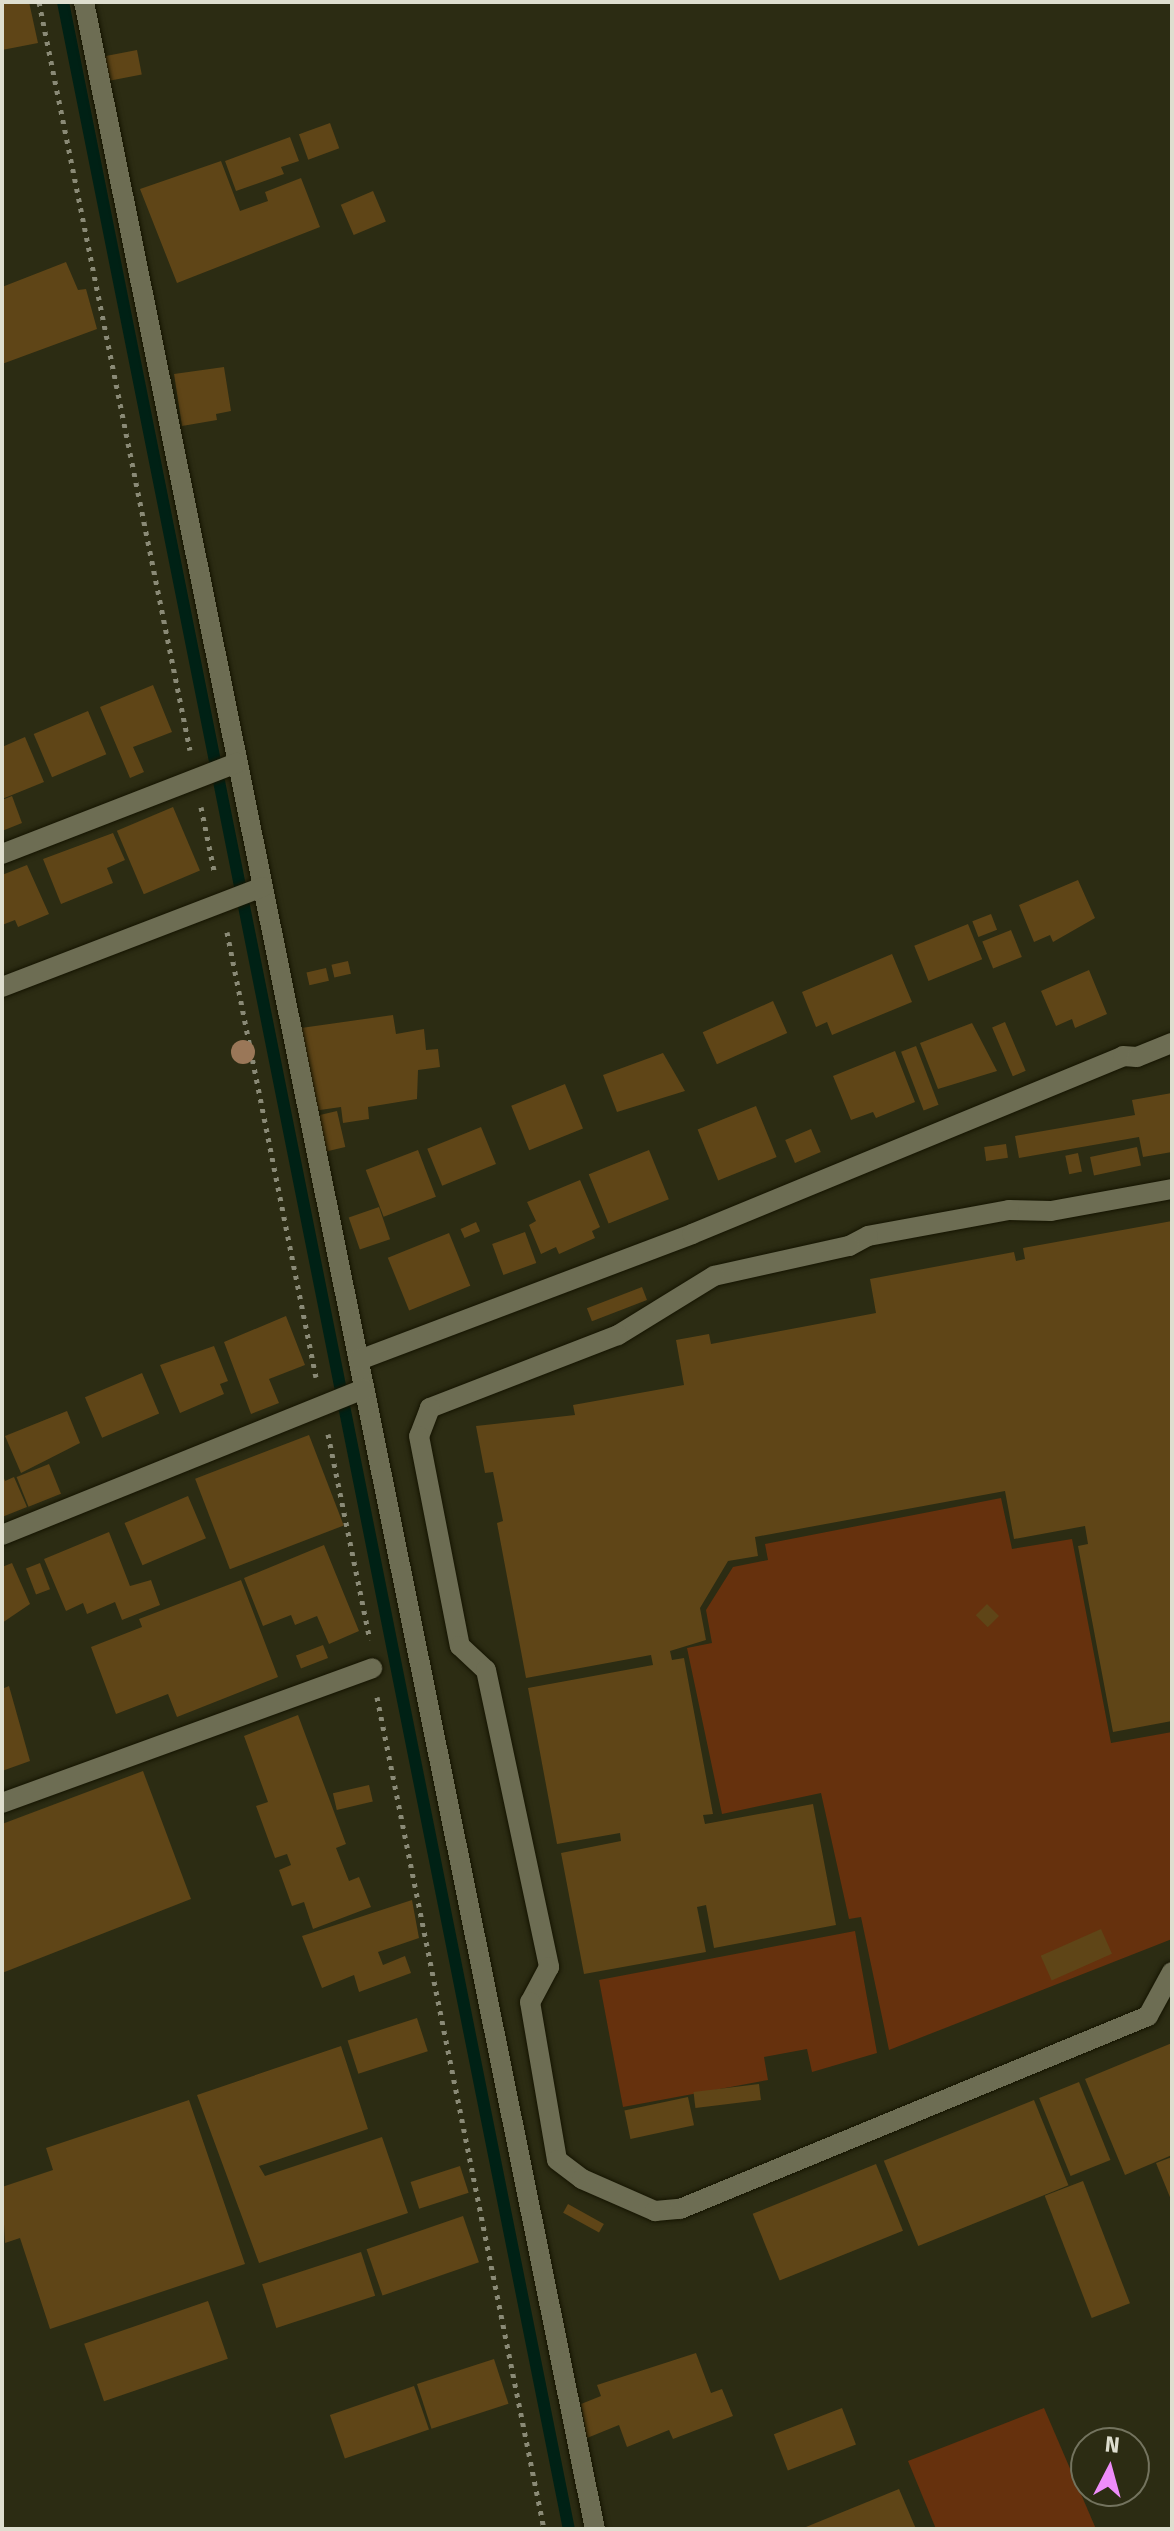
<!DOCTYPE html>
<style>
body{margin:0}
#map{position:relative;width:1174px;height:2531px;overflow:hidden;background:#2c2c13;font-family:"Fira Sans",sans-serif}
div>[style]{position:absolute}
.green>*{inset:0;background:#66310d}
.stream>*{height:12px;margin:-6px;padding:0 6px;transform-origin:6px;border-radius:6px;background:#002115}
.building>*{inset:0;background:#5f4517;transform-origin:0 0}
.path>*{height:5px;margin-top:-2.5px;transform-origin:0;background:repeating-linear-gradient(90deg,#8a8a76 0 4px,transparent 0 10px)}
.roads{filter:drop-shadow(0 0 2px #151400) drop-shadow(0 0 2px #151400)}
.service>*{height:20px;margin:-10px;padding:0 10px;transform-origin:10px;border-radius:10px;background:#6d6d53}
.minor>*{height:20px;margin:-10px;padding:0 10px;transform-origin:10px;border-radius:10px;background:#6d6d53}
.trees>*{width:24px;height:24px;margin:-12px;border-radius:50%;background:#9a7758}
span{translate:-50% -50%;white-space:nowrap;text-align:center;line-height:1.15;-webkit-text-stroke:8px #2c2c13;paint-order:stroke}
.frame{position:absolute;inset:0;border:4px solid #dedecf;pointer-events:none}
.north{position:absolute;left:1070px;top:2427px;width:80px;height:80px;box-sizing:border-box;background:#2c2c13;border:2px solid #73735e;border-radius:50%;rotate:6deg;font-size:22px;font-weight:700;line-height:32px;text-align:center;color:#dedecf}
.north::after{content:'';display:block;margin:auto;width:28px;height:36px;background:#ee8cf9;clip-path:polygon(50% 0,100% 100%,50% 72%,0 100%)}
</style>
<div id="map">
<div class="green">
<div style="clip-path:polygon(1001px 1498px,1012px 1549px,1072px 1539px,1111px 1743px,1172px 1732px,1172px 1939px,889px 2050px,861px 1917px,849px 1919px,821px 1793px,722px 1814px,687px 1648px,712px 1643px,706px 1610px,733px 1567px,768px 1560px,765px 1544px)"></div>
<div style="clip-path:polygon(855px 1931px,877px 2053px,812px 2072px,807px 2049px,764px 2057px,768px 2080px,623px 2107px,599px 1980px)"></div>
<div style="clip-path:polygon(1044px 2408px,1096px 2529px,936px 2529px,908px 2461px)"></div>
</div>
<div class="stream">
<div style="left:63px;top:2px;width:2577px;rotate:78.68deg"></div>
</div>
<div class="building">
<div style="clip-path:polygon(2px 2px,29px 2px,38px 43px,2px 50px)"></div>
<div style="left:137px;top:50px;width:25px;height:33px;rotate:79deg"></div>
<div style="left:330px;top:123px;width:27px;height:33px;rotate:70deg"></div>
<div style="clip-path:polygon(290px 137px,299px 161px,281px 167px,284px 174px,236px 191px,225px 161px)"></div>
<div style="clip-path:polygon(221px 161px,240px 211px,268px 201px,265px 192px,301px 178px,320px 227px,177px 283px,140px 189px)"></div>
<div style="left:373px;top:191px;width:33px;height:35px;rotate:67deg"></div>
<div style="clip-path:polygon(66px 262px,78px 290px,86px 289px,97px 329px,2px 364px,2px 287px)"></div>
<div style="clip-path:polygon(224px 367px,231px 411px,216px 414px,217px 420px,182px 426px,174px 374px)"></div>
<div style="clip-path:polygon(153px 685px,172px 732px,133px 747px,144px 772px,130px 778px,100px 707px)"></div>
<div style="left:88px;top:711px;width:47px;height:59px;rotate:67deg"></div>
<div style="clip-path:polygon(25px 737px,44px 782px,2px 799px,2px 747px)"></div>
<div style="clip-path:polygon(12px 796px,22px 823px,2px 831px,2px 800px)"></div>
<div style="left:173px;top:807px;width:69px;height:61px;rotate:67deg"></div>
<div style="clip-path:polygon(113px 833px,125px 860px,107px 868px,113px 883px,61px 904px,43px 859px)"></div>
<div style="clip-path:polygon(27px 865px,49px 914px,18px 927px,15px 920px,2px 925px,2px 875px)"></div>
<div style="clip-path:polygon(1078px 880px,1095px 918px,1053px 942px,1050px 935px,1034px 942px,1019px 905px)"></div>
<div style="left:991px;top:914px;width:17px;height:20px;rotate:69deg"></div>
<div style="left:968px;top:924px;width:38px;height:58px;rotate:68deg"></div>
<div style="left:1011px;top:930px;width:29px;height:31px;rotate:68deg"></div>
<div style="clip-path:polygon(892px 954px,912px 1002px,832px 1035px,827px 1022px,816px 1027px,802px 992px)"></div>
<div style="left:348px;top:961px;width:13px;height:17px;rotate:77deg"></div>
<div style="left:326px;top:968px;width:13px;height:20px;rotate:77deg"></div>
<div style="clip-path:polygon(1089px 970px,1107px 1014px,1075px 1028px,1072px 1019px,1056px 1026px,1041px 991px)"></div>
<div style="left:773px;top:1001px;width:35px;height:77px;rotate:66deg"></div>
<div style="clip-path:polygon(393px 1015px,396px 1034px,424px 1029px,426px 1050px,438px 1049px,440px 1067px,418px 1070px,417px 1099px,368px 1107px,369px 1119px,343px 1123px,341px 1107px,313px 1111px,301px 1028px)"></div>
<div style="left:1005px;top:1022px;width:53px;height:14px;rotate:67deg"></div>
<div style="clip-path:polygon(972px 1023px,997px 1071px,938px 1089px,920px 1043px)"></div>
<div style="left:916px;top:1046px;width:63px;height:16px;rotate:69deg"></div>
<div style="clip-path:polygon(895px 1051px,915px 1102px,876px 1118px,873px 1112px,851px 1120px,833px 1076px)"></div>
<div style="clip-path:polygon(663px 1053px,685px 1091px,617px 1112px,603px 1075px)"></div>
<div style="left:565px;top:1084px;width:48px;height:58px;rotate:68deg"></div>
<div style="clip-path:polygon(1172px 1093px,1172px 1152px,1143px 1157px,1139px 1137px,1019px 1158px,1015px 1136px,1135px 1115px,1132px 1100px)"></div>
<div style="left:756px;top:1106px;width:55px;height:63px;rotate:68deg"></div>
<div style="left:337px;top:1111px;width:37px;height:23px;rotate:77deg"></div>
<div style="left:481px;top:1127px;width:40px;height:58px;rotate:68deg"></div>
<div style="left:811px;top:1129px;width:25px;height:28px;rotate:67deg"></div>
<div style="left:1006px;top:1144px;width:14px;height:22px;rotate:82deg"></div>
<div style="left:1137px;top:1147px;width:19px;height:48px;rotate:78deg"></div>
<div style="left:418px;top:1150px;width:50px;height:56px;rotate:69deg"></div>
<div style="left:649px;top:1150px;width:53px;height:65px;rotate:68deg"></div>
<div style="left:1078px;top:1153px;width:19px;height:13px;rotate:78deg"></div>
<div style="clip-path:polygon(580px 1180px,600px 1227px,592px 1231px,595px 1238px,559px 1254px,556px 1247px,541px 1254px,529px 1225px,536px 1221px,527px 1202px)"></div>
<div style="left:379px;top:1207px;width:34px;height:32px;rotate:71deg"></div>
<div style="clip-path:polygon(1172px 1221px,1172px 1721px,1113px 1732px,1078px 1546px,1088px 1544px,1085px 1526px,1014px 1539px,1005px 1491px,755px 1537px,758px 1556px,728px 1561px,700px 1608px,706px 1640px,670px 1651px,672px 1660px,684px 1658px,713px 1814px,703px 1815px,705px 1824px,813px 1804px,836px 1925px,714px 1948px,706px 1905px,697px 1907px,706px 1952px,584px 1974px,561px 1853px,621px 1841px,620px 1833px,557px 1844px,528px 1688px,653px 1665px,651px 1655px,526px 1678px,497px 1523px,503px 1521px,493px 1472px,485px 1473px,476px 1426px,575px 1415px,573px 1405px,684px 1385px,676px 1340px,709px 1334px,711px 1344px,876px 1313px,870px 1279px,1014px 1252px,1016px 1261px,1025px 1259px,1023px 1248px)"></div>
<div style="left:476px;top:1222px;width:10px;height:17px;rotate:66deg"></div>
<div style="left:525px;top:1232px;width:33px;height:35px;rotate:70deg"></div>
<div style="left:449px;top:1233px;width:57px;height:66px;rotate:68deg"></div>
<div style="left:642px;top:1287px;width:14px;height:59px;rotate:69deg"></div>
<div style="clip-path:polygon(286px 1316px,305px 1365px,269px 1379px,279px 1403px,251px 1414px,224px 1342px)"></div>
<div style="clip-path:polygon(214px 1346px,228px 1381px,220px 1384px,224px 1394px,180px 1413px,160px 1365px)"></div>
<div style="left:142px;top:1373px;width:44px;height:62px;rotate:67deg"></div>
<div style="clip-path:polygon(67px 1411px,80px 1443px,21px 1473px,5px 1436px)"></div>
<div style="left:309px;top:1435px;width:97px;height:122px;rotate:69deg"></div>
<div style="left:49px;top:1464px;width:32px;height:35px;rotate:68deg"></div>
<div style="clip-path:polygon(2px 1473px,5px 1481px,14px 1477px,27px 1507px,2px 1517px)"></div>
<div style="left:188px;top:1496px;width:46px;height:69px;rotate:67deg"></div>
<div style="clip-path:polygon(109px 1532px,130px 1586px,151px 1580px,160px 1605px,122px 1620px,115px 1602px,87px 1614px,83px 1603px,66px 1611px,44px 1559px)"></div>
<div style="clip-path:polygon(324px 1545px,359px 1631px,329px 1644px,317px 1616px,295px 1625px,291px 1615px,263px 1626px,244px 1578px)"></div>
<div style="clip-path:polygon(12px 1563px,30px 1604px,2px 1623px,2px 1567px)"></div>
<div style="left:40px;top:1563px;width:28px;height:15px;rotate:69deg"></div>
<div style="clip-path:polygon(241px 1580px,278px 1677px,177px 1717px,168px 1694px,116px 1714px,91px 1647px,142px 1627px,139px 1619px)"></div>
<div style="left:987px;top:1604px;width:17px;height:16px;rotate:45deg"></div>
<div style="left:323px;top:1645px;width:14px;height:29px;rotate:69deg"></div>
<div style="clip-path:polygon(9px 1686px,30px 1761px,2px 1771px,2px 1689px)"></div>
<div style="clip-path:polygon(298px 1715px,346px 1844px,336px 1848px,349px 1881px,359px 1877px,371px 1907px,313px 1929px,304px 1902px,292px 1906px,279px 1870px,291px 1865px,287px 1854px,275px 1858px,256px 1806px,268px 1802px,244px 1736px)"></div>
<div style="clip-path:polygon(143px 1771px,191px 1899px,2px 1973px,2px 1824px)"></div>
<div style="left:369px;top:1785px;width:17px;height:37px;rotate:77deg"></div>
<div style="clip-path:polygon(412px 1900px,419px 1938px,378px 1952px,383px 1965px,405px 1956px,411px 1973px,359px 1992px,354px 1975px,322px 1988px,302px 1936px)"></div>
<div style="left:1101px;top:1929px;width:27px;height:66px;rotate:66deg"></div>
<div style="left:417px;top:2018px;width:35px;height:73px;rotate:72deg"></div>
<div style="clip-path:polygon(1172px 2043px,1172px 2155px,1125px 2175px,1085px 2079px)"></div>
<div style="clip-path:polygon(341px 2046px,368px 2129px,259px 2166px,265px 2176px,382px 2137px,408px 2213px,259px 2263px,197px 2095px)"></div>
<div style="left:1079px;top:2082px;width:84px;height:43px;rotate:68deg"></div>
<div style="left:759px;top:2084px;width:16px;height:66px;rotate:83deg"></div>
<div style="left:688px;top:2097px;width:29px;height:65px;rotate:78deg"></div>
<div style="clip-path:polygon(189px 2100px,245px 2264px,50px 2329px,20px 2238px,5px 2243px,2px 2187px,53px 2170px,46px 2148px)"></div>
<div style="left:1034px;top:2100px;width:92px;height:162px;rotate:68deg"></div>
<div style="clip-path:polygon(1172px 2157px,1172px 2202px,1156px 2163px)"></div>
<div style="left:876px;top:2164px;width:72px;height:133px;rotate:68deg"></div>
<div style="left:460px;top:2166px;width:28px;height:52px;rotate:72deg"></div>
<div style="left:1083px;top:2181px;width:131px;height:41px;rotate:69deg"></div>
<div style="left:568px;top:2204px;width:41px;height:10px;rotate:29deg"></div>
<div style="left:463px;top:2216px;width:49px;height:102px;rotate:71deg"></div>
<div style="left:361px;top:2252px;width:46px;height:104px;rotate:72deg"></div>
<div style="left:208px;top:2301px;width:61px;height:131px;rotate:71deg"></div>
<div style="clip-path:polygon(696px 2353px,711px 2393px,722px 2389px,733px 2416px,673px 2439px,669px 2430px,627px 2447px,619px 2425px,587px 2438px,581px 2404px,601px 2396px,597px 2385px)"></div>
<div style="left:494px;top:2359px;width:47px;height:81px;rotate:72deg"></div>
<div style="left:414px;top:2386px;width:46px;height:89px;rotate:71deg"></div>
<div style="left:842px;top:2408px;width:39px;height:73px;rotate:69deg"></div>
<div style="clip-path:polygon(899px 2489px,916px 2529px,801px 2529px)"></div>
</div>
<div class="path">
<div style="left:39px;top:2px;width:763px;rotate:78.59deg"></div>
<div style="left:201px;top:807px;width:69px;rotate:78.4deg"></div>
<div style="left:227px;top:932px;width:454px;rotate:78.7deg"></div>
<div style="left:328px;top:1434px;width:210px;rotate:78.5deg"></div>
<div style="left:377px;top:1697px;width:849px;rotate:78.65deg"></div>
</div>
<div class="roads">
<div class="service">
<div style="left:1172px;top:1189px;width:123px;rotate:169.7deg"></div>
<div style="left:1051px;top:1211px;width:42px;rotate:-178.6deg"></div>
<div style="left:1009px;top:1210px;width:143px;rotate:169.6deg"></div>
<div style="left:868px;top:1236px;width:21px;rotate:152deg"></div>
<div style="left:849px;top:1246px;width:138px;rotate:167.5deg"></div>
<div style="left:714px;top:1276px;width:113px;rotate:148.4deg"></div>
<div style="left:618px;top:1335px;width:202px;rotate:158.8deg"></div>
<div style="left:430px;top:1408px;width:30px;rotate:111deg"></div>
<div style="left:419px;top:1436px;width:214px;rotate:79deg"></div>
<div style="left:460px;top:1646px;width:35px;rotate:43deg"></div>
<div style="left:486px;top:1670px;width:304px;rotate:78deg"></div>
<div style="left:549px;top:1967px;width:40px;rotate:118deg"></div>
<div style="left:530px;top:2002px;width:160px;rotate:80.3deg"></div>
<div style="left:557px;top:2160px;width:31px;rotate:37deg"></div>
<div style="left:582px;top:2179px;width:80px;rotate:23.7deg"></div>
<div style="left:655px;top:2211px;width:25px;rotate:-5deg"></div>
<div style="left:680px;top:2209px;width:506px;rotate:-22.41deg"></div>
<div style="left:1148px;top:2016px;width:50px;rotate:-61.4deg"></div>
</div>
<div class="minor">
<div style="left:84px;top:2px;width:2578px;rotate:78.57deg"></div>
<div style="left:2px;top:854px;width:252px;rotate:-21.2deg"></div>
<div style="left:2px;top:987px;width:279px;rotate:-21deg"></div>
<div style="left:359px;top:1360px;width:356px;rotate:-20.7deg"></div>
<div style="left:692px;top:1234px;width:466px;rotate:-22.4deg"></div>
<div style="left:1123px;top:1056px;width:14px;rotate:4deg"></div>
<div style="left:1137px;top:1057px;width:38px;rotate:-22deg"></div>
<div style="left:2px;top:1535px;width:390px;rotate:-22deg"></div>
<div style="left:2px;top:1803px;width:394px;rotate:-20deg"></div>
</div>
</div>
<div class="trees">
<div style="left:243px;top:1052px"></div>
</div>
<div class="frame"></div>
<div class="north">N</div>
</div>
